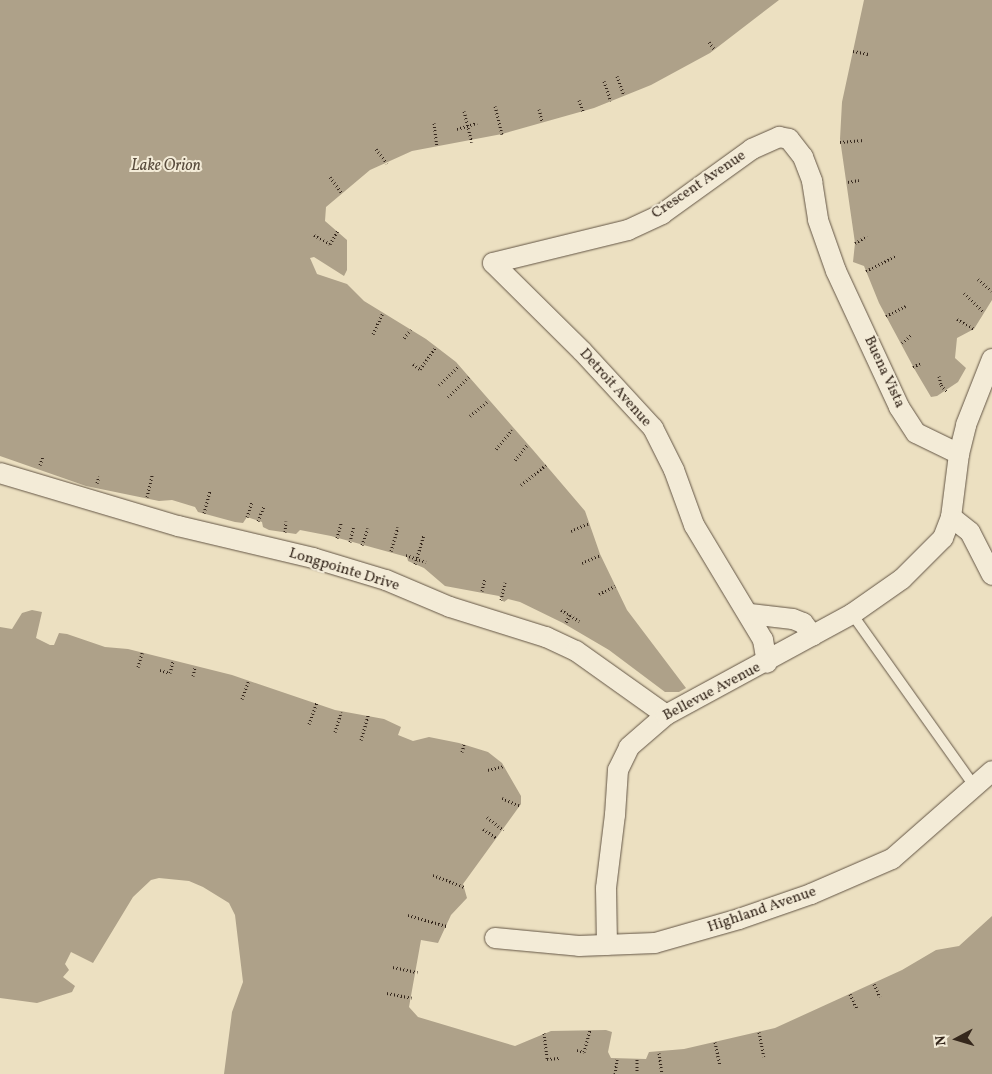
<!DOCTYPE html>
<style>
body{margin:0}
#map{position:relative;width:992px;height:1074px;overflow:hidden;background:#ece0c1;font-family:Vollkorn,serif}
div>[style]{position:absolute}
.water>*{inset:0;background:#aea189}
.path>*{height:3px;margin-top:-1.5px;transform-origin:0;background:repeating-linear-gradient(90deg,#35271c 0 1px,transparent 0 3.5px)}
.roads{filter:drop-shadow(0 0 1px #635545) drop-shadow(0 0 1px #635545)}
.service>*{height:10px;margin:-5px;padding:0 5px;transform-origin:5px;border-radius:5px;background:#f3ebd7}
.minor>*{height:20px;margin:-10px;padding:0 10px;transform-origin:10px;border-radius:10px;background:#f3ebd7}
span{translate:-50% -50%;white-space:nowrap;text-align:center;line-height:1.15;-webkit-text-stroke:4px #f3ebd7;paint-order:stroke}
.street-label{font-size:15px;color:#35271c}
.water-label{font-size:16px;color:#594c3d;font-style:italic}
.north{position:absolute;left:932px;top:1014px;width:50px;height:50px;-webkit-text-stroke:4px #f3ebd7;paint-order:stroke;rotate:264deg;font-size:14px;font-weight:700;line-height:20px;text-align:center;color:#35271c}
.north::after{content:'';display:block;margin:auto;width:18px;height:22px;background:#35271c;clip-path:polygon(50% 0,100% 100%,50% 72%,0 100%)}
</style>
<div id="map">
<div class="water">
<div style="clip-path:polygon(0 0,779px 0,710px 53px,651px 85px,594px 108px,502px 134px,412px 151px,370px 170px,326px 207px,325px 221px,347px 240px,347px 270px,344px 276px,314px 257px,310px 258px,317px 274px,347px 284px,364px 301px,426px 339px,456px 362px,533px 450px,585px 511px,600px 554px,627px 610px,686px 688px,679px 692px,665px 692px,609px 650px,563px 623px,520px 602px,508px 599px,504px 602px,499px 596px,445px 586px,424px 568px,408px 561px,407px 557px,331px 536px,300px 530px,296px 534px,269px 530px,263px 527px,262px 522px,247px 517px,243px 523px,235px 522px,198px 512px,195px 507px,172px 500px,159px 501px,86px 486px,0 456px)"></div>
<div style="clip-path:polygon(864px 0,992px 0,992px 300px,974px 329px,957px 338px,955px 358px,966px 368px,958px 382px,937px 396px,931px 397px,915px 370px,879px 303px,864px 266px,853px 262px,855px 243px,840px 139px,842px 102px)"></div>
<div style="clip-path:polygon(32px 610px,42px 612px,36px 638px,50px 645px,54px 645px,59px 633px,67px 634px,105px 647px,128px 649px,232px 675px,335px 710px,384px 719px,401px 727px,398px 735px,413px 741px,429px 737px,459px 743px,488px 752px,502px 763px,521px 796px,521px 804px,463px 884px,467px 898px,451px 915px,438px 943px,421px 940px,409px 1007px,418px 1017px,515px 1046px,551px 1031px,606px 1030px,612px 1032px,608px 1052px,611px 1058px,646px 1059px,649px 1052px,684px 1049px,775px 1028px,902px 970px,936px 950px,959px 946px,992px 916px,992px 1074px,224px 1074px,232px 1012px,243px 982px,235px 915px,229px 903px,203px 887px,189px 881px,159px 878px,151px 880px,133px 897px,93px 963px,71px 952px,65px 964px,69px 970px,63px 977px,75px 986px,72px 992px,37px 1003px,0 998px,0 627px,12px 629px,22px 613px)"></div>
</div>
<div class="path">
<div style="left:709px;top:42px;width:10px;rotate:53deg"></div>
<div style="left:853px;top:51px;width:16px;rotate:11deg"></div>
<div style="left:617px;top:76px;width:20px;rotate:70deg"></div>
<div style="left:604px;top:81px;width:21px;rotate:71deg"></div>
<div style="left:579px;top:100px;width:12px;rotate:70deg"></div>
<div style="left:495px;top:106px;width:29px;rotate:76deg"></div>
<div style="left:539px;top:109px;width:12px;rotate:76deg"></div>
<div style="left:464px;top:111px;width:32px;rotate:76deg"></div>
<div style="left:434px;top:123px;width:23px;rotate:83deg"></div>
<div style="left:457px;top:129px;width:21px;rotate:-17deg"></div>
<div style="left:840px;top:142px;width:24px;rotate:-5deg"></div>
<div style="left:376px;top:149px;width:18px;rotate:52deg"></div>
<div style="left:330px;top:177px;width:20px;rotate:53deg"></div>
<div style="left:848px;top:182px;width:11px;rotate:-10deg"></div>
<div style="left:314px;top:235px;width:18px;rotate:29deg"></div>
<div style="left:330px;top:244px;width:16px;rotate:-60deg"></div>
<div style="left:855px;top:243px;width:14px;rotate:-30deg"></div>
<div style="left:866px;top:271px;width:33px;rotate:-27deg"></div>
<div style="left:978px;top:279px;width:18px;rotate:41deg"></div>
<div style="left:964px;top:293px;width:28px;rotate:44deg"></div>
<div style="left:886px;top:316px;width:22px;rotate:-27deg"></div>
<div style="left:957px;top:319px;width:20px;rotate:30deg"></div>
<div style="left:373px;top:334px;width:23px;rotate:-65deg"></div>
<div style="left:404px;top:338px;width:11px;rotate:-52deg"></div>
<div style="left:902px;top:343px;width:13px;rotate:-42deg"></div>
<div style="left:413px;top:364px;width:9px;rotate:36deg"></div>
<div style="left:420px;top:369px;width:27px;rotate:-54deg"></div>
<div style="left:913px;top:367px;width:9px;rotate:-27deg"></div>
<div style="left:939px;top:376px;width:9px;rotate:77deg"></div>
<div style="left:941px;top:385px;width:9px;rotate:49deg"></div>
<div style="left:439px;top:385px;width:28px;rotate:-44deg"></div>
<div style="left:448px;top:397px;width:29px;rotate:-44deg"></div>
<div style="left:470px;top:416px;width:23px;rotate:-40deg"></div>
<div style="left:496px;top:449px;width:25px;rotate:-50deg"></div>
<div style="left:515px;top:460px;width:19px;rotate:-51deg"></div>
<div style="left:40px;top:465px;width:9px;rotate:-72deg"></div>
<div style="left:97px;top:483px;width:7px;rotate:-74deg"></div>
<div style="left:521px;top:485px;width:32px;rotate:-39deg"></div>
<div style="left:147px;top:497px;width:23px;rotate:-77deg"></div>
<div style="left:204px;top:513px;width:23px;rotate:-75deg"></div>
<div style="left:247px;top:517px;width:16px;rotate:-72deg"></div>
<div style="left:258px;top:521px;width:16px;rotate:-68deg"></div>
<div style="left:571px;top:531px;width:20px;rotate:-24deg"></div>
<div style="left:285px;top:532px;width:11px;rotate:-85deg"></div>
<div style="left:337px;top:538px;width:16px;rotate:-75deg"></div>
<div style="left:350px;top:542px;width:17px;rotate:-77deg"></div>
<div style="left:362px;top:545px;width:18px;rotate:-71deg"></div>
<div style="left:391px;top:551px;width:25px;rotate:-74deg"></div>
<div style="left:406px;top:555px;width:21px;rotate:19deg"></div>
<div style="left:582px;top:563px;width:20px;rotate:-24deg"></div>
<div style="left:415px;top:564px;width:30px;rotate:-73deg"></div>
<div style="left:482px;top:591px;width:13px;rotate:-77deg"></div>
<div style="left:599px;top:594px;width:18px;rotate:-27deg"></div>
<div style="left:501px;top:600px;width:18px;rotate:-77deg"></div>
<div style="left:561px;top:610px;width:10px;rotate:29deg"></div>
<div style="left:570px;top:615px;width:10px;rotate:119deg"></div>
<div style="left:570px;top:615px;width:11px;rotate:34deg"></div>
<div style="left:138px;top:667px;width:15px;rotate:-74deg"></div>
<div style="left:160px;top:670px;width:10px;rotate:17deg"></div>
<div style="left:170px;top:673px;width:12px;rotate:-76deg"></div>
<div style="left:193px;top:676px;width:9px;rotate:-77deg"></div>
<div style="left:242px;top:699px;width:20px;rotate:-70deg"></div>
<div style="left:309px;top:724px;width:23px;rotate:-70deg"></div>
<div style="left:335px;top:732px;width:21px;rotate:-73deg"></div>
<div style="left:361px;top:740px;width:26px;rotate:-74deg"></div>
<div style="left:462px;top:752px;width:8px;rotate:-76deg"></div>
<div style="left:488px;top:770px;width:16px;rotate:-14deg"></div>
<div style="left:502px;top:798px;width:20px;rotate:24deg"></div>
<div style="left:487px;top:817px;width:21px;rotate:39deg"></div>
<div style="left:483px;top:829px;width:17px;rotate:33deg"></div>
<div style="left:433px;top:875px;width:33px;rotate:21deg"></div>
<div style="left:408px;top:915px;width:40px;rotate:16deg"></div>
<div style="left:393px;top:967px;width:25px;rotate:12deg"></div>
<div style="left:874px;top:984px;width:14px;rotate:65deg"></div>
<div style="left:387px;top:993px;width:25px;rotate:11deg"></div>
<div style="left:850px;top:994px;width:17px;rotate:65deg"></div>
<div style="left:759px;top:1032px;width:25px;rotate:79deg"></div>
<div style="left:544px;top:1033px;width:26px;rotate:83deg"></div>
<div style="left:547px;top:1059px;width:12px;rotate:-5deg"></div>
<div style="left:715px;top:1042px;width:24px;rotate:78deg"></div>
<div style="left:577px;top:1050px;width:7px;rotate:16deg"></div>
<div style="left:584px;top:1052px;width:23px;rotate:-75deg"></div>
<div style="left:659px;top:1053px;width:21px;rotate:82deg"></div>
<div style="left:615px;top:1074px;width:15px;rotate:-82deg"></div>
<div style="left:637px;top:1074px;width:15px;rotate:-90deg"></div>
</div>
<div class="roads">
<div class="service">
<div style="left:852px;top:614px;width:212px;rotate:54.6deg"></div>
</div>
<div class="minor">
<div style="left:493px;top:263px;width:139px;rotate:-13.7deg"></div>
<div style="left:628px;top:230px;width:38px;rotate:-25deg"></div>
<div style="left:662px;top:214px;width:111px;rotate:-35.8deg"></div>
<div style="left:752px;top:149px;width:30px;rotate:-24deg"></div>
<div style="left:779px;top:137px;width:10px;rotate:11deg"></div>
<div style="left:789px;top:139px;width:23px;rotate:52deg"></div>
<div style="left:803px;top:157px;width:26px;rotate:69deg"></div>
<div style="left:812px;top:181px;width:39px;rotate:81deg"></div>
<div style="left:818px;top:220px;width:54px;rotate:70.6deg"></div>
<div style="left:836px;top:271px;width:150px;rotate:65.1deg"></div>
<div style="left:899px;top:407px;width:31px;rotate:57deg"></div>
<div style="left:916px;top:433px;width:48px;rotate:26deg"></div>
<div style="left:959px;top:454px;width:64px;rotate:97.2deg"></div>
<div style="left:951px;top:517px;width:24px;rotate:38deg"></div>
<div style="left:970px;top:532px;width:48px;rotate:62.9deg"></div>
<div style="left:493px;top:263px;width:125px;rotate:44.7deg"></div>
<div style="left:582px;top:351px;width:105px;rotate:47.3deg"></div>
<div style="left:653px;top:428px;width:47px;rotate:63.4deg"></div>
<div style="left:674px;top:470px;width:59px;rotate:70deg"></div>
<div style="left:694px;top:525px;width:134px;rotate:59deg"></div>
<div style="left:763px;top:640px;width:23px;rotate:80deg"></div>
<div style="left:959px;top:454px;width:30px;rotate:-76deg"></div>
<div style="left:966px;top:425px;width:71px;rotate:-68.5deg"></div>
<div style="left:0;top:473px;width:186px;rotate:16.6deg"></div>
<div style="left:178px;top:526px;width:139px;rotate:13.3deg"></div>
<div style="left:313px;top:558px;width:76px;rotate:16.8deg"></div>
<div style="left:386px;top:580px;width:69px;rotate:22.9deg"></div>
<div style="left:450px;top:607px;width:101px;rotate:17.4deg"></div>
<div style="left:546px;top:637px;width:33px;rotate:25deg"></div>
<div style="left:576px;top:651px;width:110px;rotate:35.4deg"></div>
<div style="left:750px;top:614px;width:43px;rotate:6.6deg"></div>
<div style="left:793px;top:619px;width:11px;rotate:22deg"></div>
<div style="left:803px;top:623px;width:16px;rotate:52deg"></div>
<div style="left:495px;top:938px;width:84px;rotate:5.4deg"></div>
<div style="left:579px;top:946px;width:76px;rotate:-2.3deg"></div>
<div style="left:655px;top:943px;width:87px;rotate:-15.9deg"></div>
<div style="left:739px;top:919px;width:76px;rotate:-19.1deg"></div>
<div style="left:811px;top:894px;width:88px;rotate:-23.4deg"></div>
<div style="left:892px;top:859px;width:133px;rotate:-41.3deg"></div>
<div style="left:607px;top:945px;width:57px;rotate:-91deg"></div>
<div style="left:606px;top:888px;width:74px;rotate:-83deg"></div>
<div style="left:615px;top:815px;width:45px;rotate:-86.2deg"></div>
<div style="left:618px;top:770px;width:25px;rotate:-64deg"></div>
<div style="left:629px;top:747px;width:49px;rotate:-40.9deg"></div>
<div style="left:666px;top:715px;width:212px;rotate:-28.5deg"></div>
<div style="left:852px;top:614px;width:61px;rotate:-35deg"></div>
<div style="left:902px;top:579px;width:58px;rotate:-45deg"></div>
<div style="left:943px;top:538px;width:22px;rotate:-69deg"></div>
</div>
</div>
<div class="street-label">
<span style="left:699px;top:185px;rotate:-34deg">Crescent Avenue</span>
<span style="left:884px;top:372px;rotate:65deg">Buena Vista</span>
<span style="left:615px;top:388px;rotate:48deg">Detroit Avenue</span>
<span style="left:344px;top:570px;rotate:17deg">Longpointe Drive</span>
<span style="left:712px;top:692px;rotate:-28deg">Bellevue Avenue</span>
<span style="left:762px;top:910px;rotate:-19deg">Highland Avenue</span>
</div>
<div class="water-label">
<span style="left:166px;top:166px">Lake Orion</span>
</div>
<div class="north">N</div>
</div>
